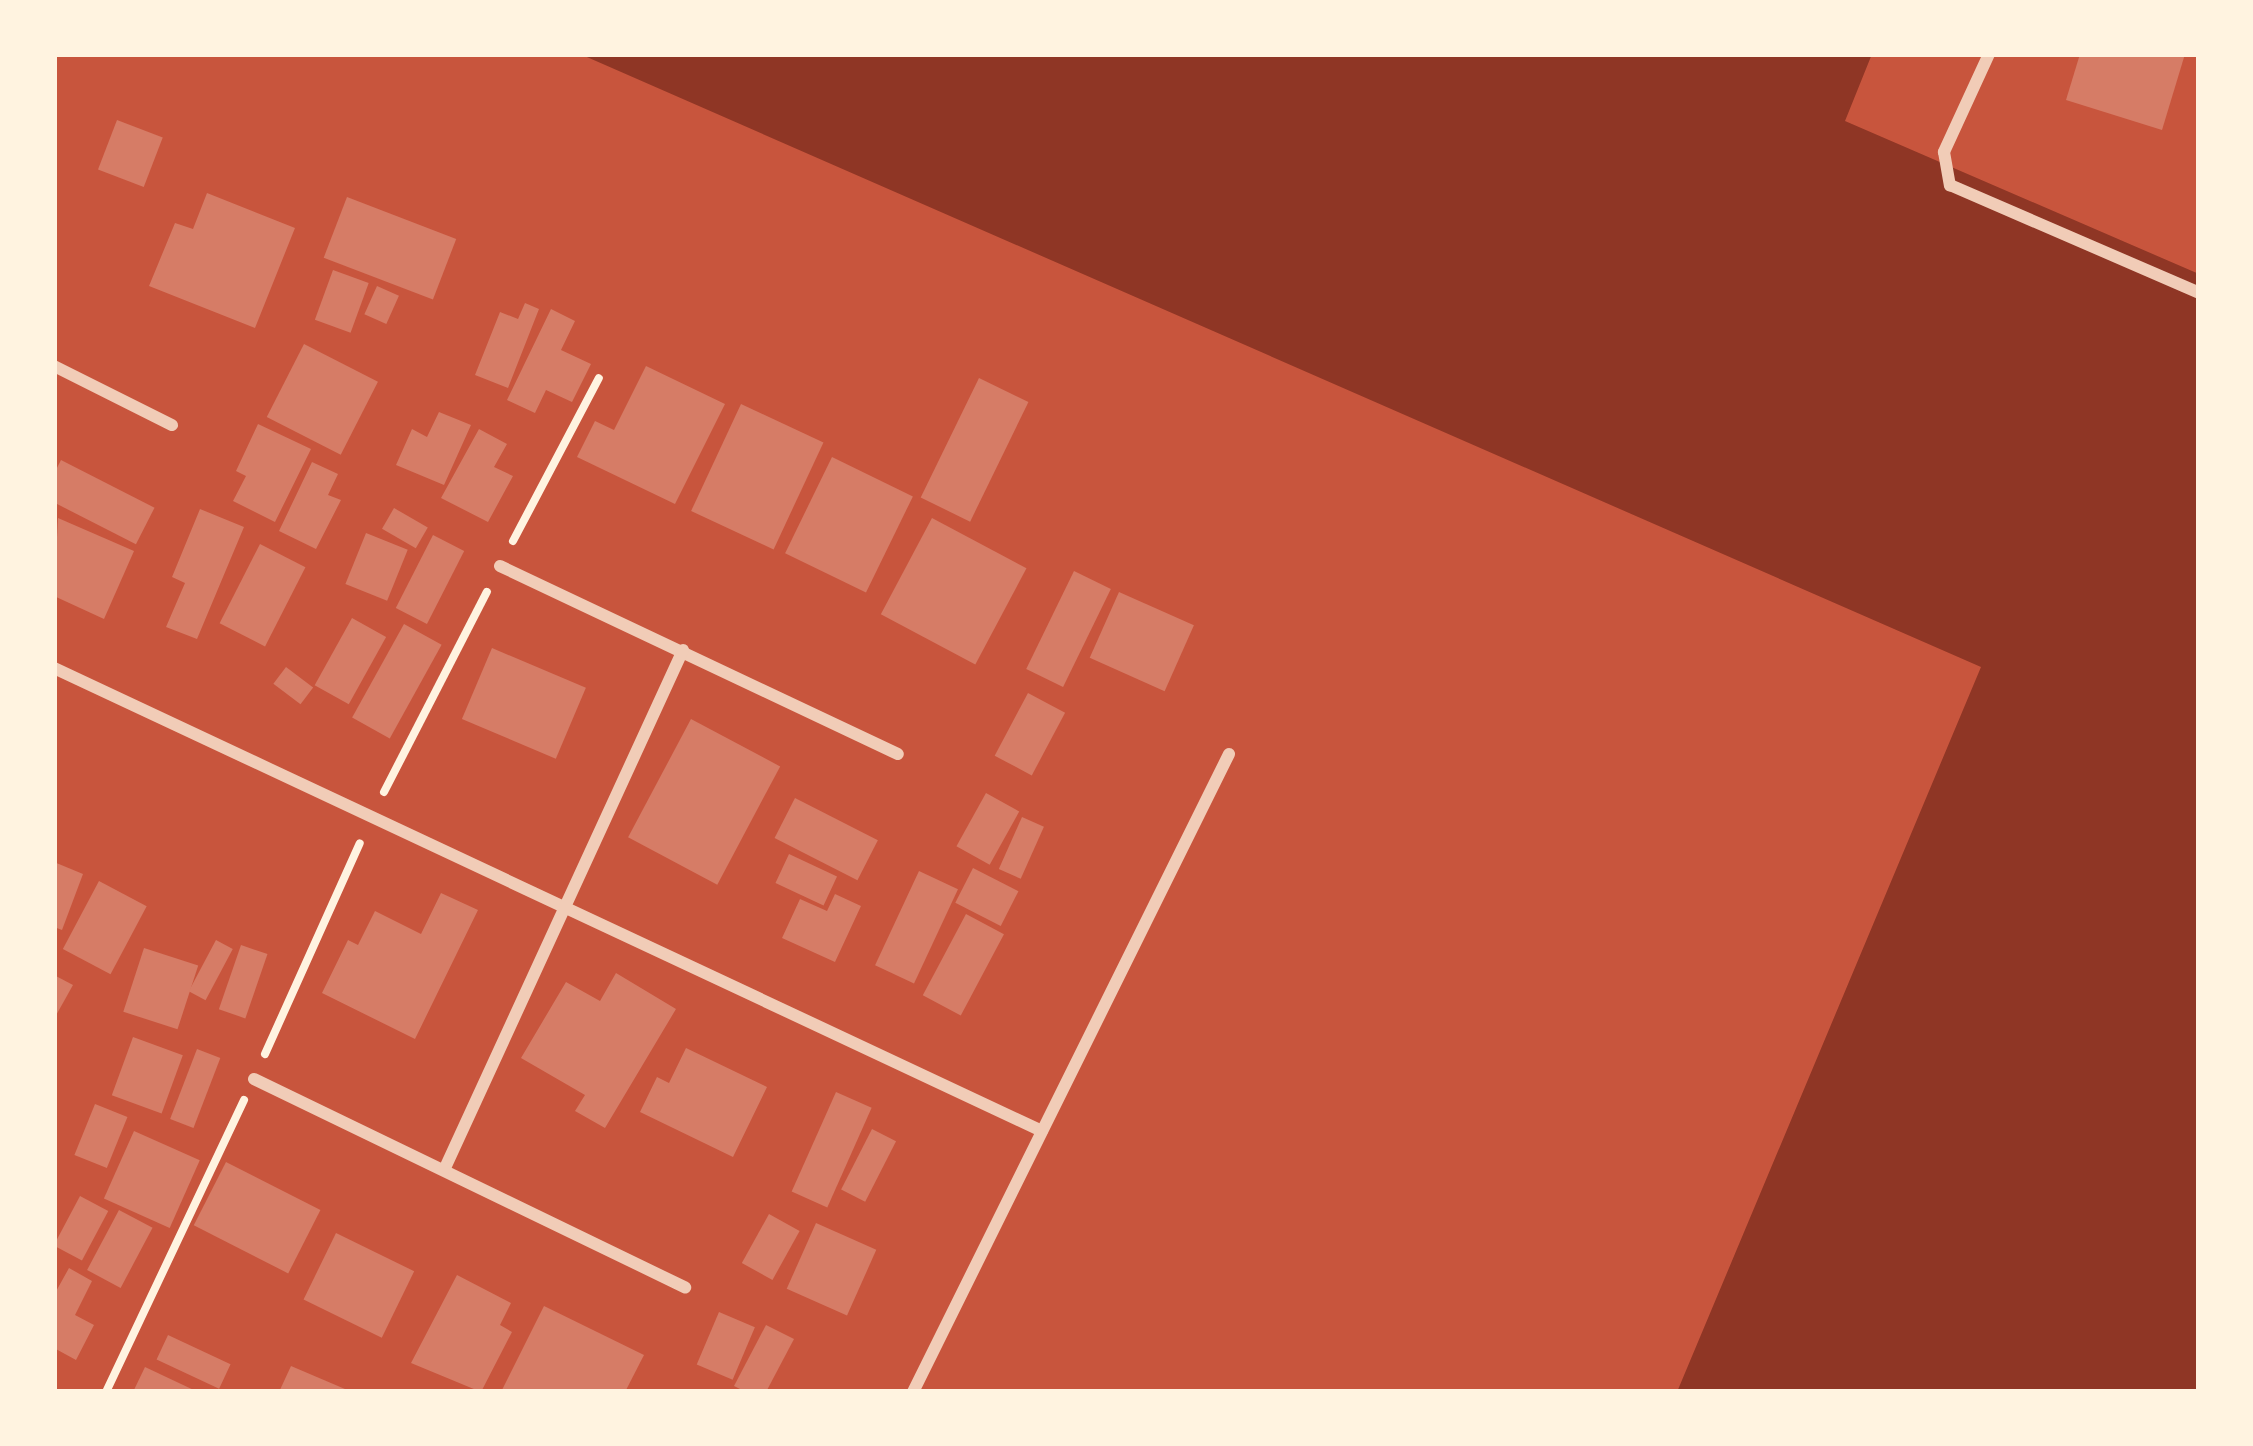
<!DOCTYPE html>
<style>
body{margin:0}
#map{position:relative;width:2253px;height:1446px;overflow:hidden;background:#c8553d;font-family:Barlow,sans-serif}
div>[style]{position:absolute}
.water>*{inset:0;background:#8f3625}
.building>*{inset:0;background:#d67c66;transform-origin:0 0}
.path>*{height:8px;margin:-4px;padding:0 4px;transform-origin:4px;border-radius:4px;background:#fff3e0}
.minor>*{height:12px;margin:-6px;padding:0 6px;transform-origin:6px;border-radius:6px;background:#f1ccb7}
span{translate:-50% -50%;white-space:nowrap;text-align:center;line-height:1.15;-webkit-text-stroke:12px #fff3e0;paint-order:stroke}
.frame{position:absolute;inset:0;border:57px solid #fff3e0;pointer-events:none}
</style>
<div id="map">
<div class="water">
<div style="clip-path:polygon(580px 54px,1872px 54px,1845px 121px,2199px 274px,2199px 1392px,1677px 1392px,1981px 667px)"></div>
</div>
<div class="building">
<div style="clip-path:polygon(2080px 54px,2185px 54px,2162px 130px,2066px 100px)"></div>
<div style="left:117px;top:120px;width:49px;height:53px;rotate:21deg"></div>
<div style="clip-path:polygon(207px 193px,295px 228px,255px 328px,149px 286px,175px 223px,193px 229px)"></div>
<div style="left:347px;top:197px;width:117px;height:65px;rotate:21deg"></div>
<div style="left:333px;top:270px;width:38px;height:53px;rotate:20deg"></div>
<div style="left:377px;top:286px;width:24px;height:31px;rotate:24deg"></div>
<div style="clip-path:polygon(525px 303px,539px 309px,508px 388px,475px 375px,500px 312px,518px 319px)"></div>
<div style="clip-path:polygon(551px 309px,575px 321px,561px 350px,591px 364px,572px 402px,546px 390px,535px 413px,507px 400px)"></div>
<div style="left:304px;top:344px;width:83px;height:82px;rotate:27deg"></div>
<div style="clip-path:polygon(646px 366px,725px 404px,675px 504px,577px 457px,595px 421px,614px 430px)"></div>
<div style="left:979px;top:378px;width:55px;height:133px;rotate:26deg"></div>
<div style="left:741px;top:404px;width:91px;height:118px;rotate:25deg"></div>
<div style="clip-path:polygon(439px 412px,471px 425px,444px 485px,396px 465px,412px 429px,427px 437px)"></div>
<div style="clip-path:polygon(258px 424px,311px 449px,275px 522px,233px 501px,246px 476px,236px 471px)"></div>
<div style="clip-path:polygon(479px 429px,507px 444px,494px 467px,513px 476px,488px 522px,441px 498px)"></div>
<div style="left:832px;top:457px;width:90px;height:107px;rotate:26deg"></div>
<div style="left:61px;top:460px;width:105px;height:41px;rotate:27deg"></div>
<div style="clip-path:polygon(312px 462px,338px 474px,328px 495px,341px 500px,316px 549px,279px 531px)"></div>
<div style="left:394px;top:508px;width:39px;height:24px;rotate:30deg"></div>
<div style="clip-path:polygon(200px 509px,244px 527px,197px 639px,166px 627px,185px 583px,172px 577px)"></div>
<div style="clip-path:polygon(58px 518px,134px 551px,104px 619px,54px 596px)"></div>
<div style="left:932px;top:518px;width:107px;height:109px;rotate:28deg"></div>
<div style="left:366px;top:533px;width:45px;height:55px;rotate:22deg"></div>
<div style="left:433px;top:535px;width:35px;height:82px;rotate:27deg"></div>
<div style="left:260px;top:544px;width:51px;height:89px;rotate:27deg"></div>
<div style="left:1074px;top:571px;width:41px;height:109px;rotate:26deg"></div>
<div style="left:1119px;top:592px;width:82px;height:72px;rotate:24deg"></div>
<div style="left:352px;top:618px;width:39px;height:77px;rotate:29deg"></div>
<div style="left:404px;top:624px;width:43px;height:107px;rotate:29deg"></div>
<div style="left:492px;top:648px;width:102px;height:77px;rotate:23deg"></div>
<div style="left:286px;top:667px;width:34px;height:21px;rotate:37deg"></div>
<div style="left:1028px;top:693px;width:42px;height:71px;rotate:28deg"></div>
<div style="left:691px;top:719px;width:101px;height:134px;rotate:28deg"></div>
<div style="left:986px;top:793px;width:38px;height:61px;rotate:29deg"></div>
<div style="left:795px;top:798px;width:93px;height:45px;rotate:27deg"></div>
<div style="left:1022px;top:817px;width:24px;height:57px;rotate:24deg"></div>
<div style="left:789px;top:854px;width:53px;height:32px;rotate:25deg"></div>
<div style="clip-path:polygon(54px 862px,83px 874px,62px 930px,54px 927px)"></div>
<div style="left:973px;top:868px;width:51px;height:39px;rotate:27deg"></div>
<div style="left:919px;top:871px;width:43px;height:104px;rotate:25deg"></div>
<div style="left:99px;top:881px;width:54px;height:77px;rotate:28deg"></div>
<div style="clip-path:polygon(441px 893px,478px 910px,415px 1039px,322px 993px,348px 940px,358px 945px,375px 911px,421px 934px)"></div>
<div style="clip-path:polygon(835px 894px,861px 906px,835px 962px,782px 938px,800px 899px,827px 911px)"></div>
<div style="left:966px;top:914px;width:43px;height:92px;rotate:28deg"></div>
<div style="left:216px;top:940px;width:19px;height:58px;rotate:28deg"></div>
<div style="left:241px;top:945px;width:28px;height:68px;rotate:19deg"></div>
<div style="left:144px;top:948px;width:57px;height:67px;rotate:18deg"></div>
<div style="clip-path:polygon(616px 973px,676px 1009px,605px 1128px,575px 1111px,585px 1095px,521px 1058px,566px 982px,600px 1001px)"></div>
<div style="clip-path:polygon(54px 975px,73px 985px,54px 1019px)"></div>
<div style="left:133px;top:1037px;width:53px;height:62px;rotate:20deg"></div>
<div style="clip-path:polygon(686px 1048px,767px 1087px,733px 1157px,640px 1112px,657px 1077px,669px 1083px)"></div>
<div style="left:197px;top:1049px;width:25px;height:75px;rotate:21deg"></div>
<div style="left:836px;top:1092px;width:39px;height:109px;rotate:24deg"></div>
<div style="left:95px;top:1104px;width:35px;height:55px;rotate:22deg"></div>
<div style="left:872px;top:1129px;width:27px;height:68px;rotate:27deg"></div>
<div style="left:134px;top:1131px;width:72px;height:74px;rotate:24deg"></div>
<div style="left:226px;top:1162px;width:106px;height:71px;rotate:27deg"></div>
<div style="left:80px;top:1196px;width:32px;height:56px;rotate:28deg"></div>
<div style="left:119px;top:1210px;width:38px;height:68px;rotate:28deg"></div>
<div style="left:769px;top:1214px;width:35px;height:56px;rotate:29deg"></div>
<div style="left:816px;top:1223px;width:66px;height:72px;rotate:24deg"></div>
<div style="left:336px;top:1233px;width:87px;height:74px;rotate:26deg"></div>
<div style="clip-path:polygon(69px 1268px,92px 1281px,75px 1315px,94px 1325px,76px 1360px,54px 1348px,54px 1295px)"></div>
<div style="clip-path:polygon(457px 1275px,511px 1303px,500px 1325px,512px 1332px,481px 1392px,411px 1363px)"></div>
<div style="clip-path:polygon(544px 1306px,644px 1355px,625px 1392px,501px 1392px)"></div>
<div style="left:719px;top:1312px;width:39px;height:57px;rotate:23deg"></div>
<div style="clip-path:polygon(766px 1325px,794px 1339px,766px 1392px,746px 1392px,734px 1386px)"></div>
<div style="left:168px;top:1335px;width:69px;height:27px;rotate:25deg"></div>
<div style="clip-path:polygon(291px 1366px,352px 1392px,279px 1392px)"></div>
<div style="clip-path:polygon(145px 1367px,198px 1392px,133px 1392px)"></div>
</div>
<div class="path">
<div style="left:513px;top:541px;width:184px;rotate:-62.2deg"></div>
<div style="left:384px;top:792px;width:225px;rotate:-62.8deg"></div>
<div style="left:265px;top:1054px;width:231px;rotate:-65.8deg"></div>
<div style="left:106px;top:1392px;width:323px;rotate:-64.7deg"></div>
</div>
<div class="minor">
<div style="left:1989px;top:54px;width:108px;rotate:114.7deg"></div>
<div style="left:1944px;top:152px;width:34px;rotate:80deg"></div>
<div style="left:1950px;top:185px;width:271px;rotate:23.4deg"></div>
<div style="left:54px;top:366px;width:132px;rotate:26.6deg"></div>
<div style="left:500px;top:566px;width:440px;rotate:25.3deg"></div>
<div style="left:54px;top:668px;width:1091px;rotate:25.11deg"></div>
<div style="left:254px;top:1079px;width:479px;rotate:25.8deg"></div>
<div style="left:445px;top:1168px;width:570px;rotate:-65.32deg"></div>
<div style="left:913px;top:1392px;width:712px;rotate:-63.65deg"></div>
</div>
<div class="frame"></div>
</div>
